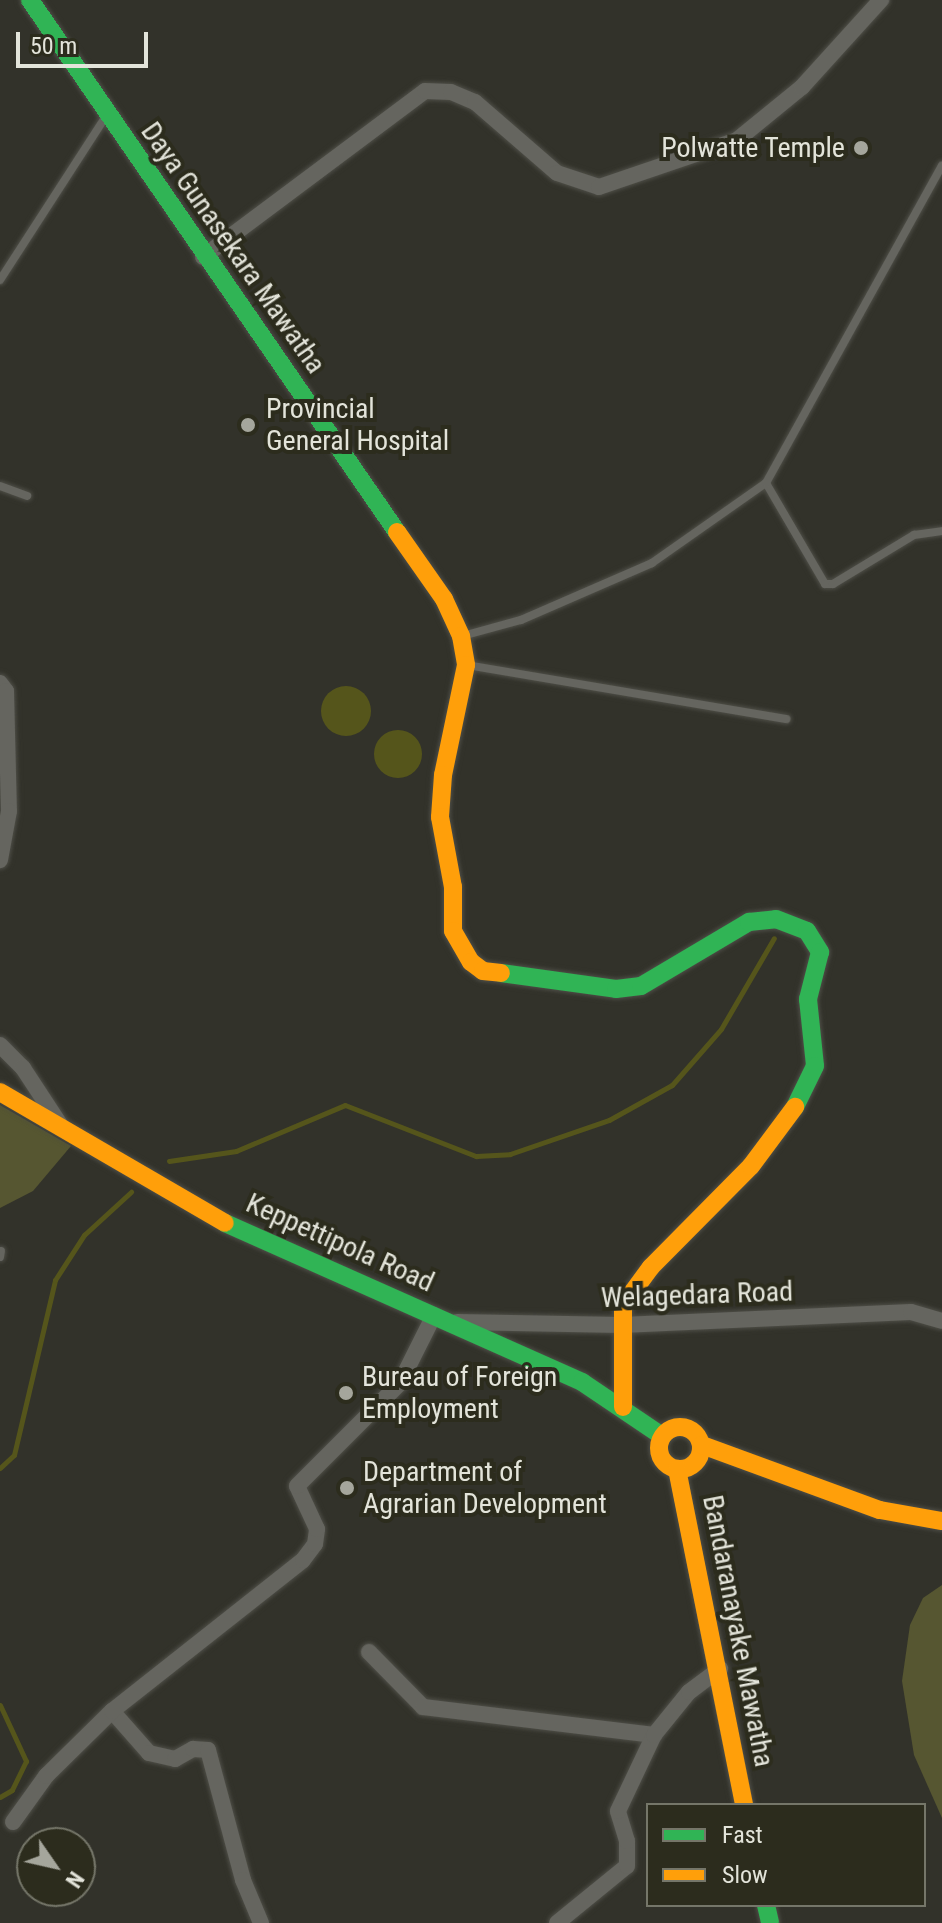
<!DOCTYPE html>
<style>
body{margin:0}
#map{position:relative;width:942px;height:1923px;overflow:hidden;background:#32322a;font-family:"Roboto Condensed",sans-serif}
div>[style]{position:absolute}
.green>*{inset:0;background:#565631}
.water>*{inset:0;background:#55551b}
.round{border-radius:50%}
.stream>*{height:5px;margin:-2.5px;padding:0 2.5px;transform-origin:2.5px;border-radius:2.5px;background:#55551b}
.roads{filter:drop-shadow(0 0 2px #4e4e47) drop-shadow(0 0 2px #4e4e47)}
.lane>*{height:8px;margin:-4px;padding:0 4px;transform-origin:4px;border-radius:4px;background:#65655f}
.street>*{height:16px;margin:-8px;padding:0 8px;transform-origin:8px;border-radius:8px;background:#65655f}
.fast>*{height:18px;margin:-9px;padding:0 9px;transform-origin:9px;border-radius:9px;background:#30b455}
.slow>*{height:18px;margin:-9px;padding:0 9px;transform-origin:9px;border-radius:9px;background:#ff9f0a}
.slow>.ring{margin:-9px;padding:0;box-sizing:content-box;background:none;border:18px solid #ff9f0a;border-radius:50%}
.dots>*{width:22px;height:22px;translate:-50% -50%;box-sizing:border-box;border:4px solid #2c2c1d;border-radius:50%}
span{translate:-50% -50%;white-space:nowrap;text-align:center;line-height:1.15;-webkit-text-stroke:8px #2c2c1d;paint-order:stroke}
.poi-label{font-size:28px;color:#e3e4da}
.right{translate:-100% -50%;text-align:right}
.left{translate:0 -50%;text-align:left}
.street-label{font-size:28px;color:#e3e4da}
.legend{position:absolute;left:646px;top:1803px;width:280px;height:104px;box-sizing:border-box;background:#2c2c1d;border:2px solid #757669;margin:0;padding:10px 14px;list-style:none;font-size:24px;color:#e3e4da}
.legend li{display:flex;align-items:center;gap:16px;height:40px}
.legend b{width:40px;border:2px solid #757669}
.north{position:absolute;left:16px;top:1827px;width:80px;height:80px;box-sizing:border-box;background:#2c2c1d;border:2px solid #757669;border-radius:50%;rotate:124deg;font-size:22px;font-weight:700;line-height:32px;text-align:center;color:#e3e4da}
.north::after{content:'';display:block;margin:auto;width:28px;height:36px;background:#a5a69c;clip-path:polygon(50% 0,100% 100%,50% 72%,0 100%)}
.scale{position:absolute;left:16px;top:32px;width:132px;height:36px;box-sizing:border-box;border:4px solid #e3e4da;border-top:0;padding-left:10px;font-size:24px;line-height:28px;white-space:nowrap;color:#e3e4da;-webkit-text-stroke:6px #2c2c1d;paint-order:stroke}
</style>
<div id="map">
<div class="green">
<div style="clip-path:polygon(0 1105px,71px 1146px,33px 1191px,0 1208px)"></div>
<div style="clip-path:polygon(942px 1585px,942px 1818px,914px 1755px,902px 1681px,910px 1625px,923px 1598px)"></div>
</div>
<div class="water">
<div class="round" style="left:321px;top:686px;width:50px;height:50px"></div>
<div class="round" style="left:374px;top:730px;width:48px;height:48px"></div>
</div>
<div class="stream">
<div style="left:169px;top:1161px;width:68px;rotate:-8.5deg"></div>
<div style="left:236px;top:1151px;width:118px;rotate:-22.9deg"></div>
<div style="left:345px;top:1105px;width:141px;rotate:21.3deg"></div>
<div style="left:476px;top:1156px;width:34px;rotate:-3deg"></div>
<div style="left:510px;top:1154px;width:105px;rotate:-19deg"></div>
<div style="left:609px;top:1120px;width:72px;rotate:-29.1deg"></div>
<div style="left:672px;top:1085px;width:74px;rotate:-48.8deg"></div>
<div style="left:721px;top:1029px;width:105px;rotate:-59.8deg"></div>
<div style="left:0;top:1468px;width:19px;rotate:-43deg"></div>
<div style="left:14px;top:1455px;width:180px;rotate:-76.8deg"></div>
<div style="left:55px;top:1280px;width:54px;rotate:-57.2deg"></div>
<div style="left:84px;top:1235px;width:64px;rotate:-42.5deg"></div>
<div style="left:0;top:1705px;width:62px;rotate:65.1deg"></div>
<div style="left:26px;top:1761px;width:32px;rotate:116deg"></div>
<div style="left:12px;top:1790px;width:14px;rotate:150deg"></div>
</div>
<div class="roads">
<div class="lane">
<div style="left:0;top:280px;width:195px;rotate:-57.1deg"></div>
<div style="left:766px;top:483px;width:117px;rotate:59.7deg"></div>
<div style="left:825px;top:584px;width:8px"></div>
<div style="left:833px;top:584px;width:95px;rotate:-31.2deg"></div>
<div style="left:914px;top:535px;width:28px;rotate:-8deg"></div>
<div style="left:0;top:486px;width:29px;rotate:20deg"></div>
<div style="left:466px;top:635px;width:57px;rotate:-15.3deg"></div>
<div style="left:521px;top:620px;width:143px;rotate:-23.5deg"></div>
<div style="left:652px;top:563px;width:139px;rotate:-35.1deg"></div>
<div style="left:766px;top:483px;width:363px;rotate:-61deg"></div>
<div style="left:467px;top:665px;width:324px;rotate:9.6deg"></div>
<div style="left:0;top:1257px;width:6px;rotate:-81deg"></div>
</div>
<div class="street">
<div style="left:203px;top:257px;width:277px;rotate:-36.8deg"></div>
<div style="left:425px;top:91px;width:26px;rotate:2deg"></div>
<div style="left:451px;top:92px;width:26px;rotate:23deg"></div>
<div style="left:475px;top:102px;width:108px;rotate:40.9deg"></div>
<div style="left:557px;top:173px;width:44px;rotate:18.4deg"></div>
<div style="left:599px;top:187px;width:146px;rotate:-18.8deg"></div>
<div style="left:737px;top:140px;width:84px;rotate:-39.2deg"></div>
<div style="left:802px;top:87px;width:118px;rotate:-47.8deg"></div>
<div style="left:0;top:683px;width:10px;rotate:53deg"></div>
<div style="left:6px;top:691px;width:120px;rotate:88.6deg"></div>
<div style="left:9px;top:811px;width:50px;rotate:100.4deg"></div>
<div style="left:0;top:1045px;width:33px;rotate:45deg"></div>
<div style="left:23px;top:1068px;width:69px;rotate:56.8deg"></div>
<div style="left:457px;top:1322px;width:165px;rotate:1deg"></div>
<div style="left:622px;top:1325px;width:289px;rotate:-2.6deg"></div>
<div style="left:911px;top:1312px;width:32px;rotate:16deg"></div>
<div style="left:369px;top:1652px;width:77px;rotate:45.5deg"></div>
<div style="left:423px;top:1707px;width:233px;rotate:6.9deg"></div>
<div style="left:112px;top:1711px;width:56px;rotate:48.6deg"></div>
<div style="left:149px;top:1753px;width:27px;rotate:13deg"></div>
<div style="left:175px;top:1759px;width:21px;rotate:-29deg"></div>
<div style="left:193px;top:1749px;width:15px;rotate:4deg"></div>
<div style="left:208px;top:1750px;width:135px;rotate:74.9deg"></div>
<div style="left:243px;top:1880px;width:47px;rotate:67.3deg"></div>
<div style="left:13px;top:1822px;width:57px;rotate:-54.3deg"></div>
<div style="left:46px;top:1776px;width:93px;rotate:-44.6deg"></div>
<div style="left:112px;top:1711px;width:243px;rotate:-38.3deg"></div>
<div style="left:303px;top:1560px;width:20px;rotate:-53deg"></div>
<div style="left:315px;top:1544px;width:15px;rotate:-82deg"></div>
<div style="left:317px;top:1529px;width:47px;rotate:-114.9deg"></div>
<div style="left:297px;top:1486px;width:146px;rotate:-45deg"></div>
<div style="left:400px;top:1383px;width:76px;rotate:-63.4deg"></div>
<div style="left:557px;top:1923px;width:90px;rotate:-39.2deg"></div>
<div style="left:627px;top:1866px;width:25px;rotate:-90deg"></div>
<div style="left:627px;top:1841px;width:31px;rotate:-107deg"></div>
<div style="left:618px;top:1811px;width:84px;rotate:-64.7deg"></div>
<div style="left:654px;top:1735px;width:55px;rotate:-50.9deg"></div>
<div style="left:689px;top:1692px;width:39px;rotate:-37deg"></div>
</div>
<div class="fast">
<div style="left:30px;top:0;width:646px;rotate:55.4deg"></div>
<div style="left:501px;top:973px;width:116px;rotate:7.9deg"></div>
<div style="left:616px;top:989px;width:25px;rotate:-7deg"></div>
<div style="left:641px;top:986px;width:126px;rotate:-30.7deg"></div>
<div style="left:749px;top:922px;width:27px;rotate:-6deg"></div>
<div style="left:776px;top:919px;width:33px;rotate:21deg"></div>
<div style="left:807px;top:931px;width:25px;rotate:58deg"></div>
<div style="left:820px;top:952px;width:49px;rotate:104.3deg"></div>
<div style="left:808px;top:999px;width:67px;rotate:84deg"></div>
<div style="left:815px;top:1066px;width:46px;rotate:116deg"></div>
<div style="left:225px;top:1223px;width:391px;rotate:24deg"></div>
<div style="left:582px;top:1382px;width:97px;rotate:34deg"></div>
<div style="left:766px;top:1905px;width:18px;rotate:77deg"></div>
</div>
<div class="slow">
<div style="left:397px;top:532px;width:82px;rotate:55deg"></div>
<div style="left:444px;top:599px;width:41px;rotate:65.3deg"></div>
<div style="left:461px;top:636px;width:29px;rotate:80deg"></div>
<div style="left:466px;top:665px;width:112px;rotate:101.8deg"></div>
<div style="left:443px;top:775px;width:42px;rotate:94.1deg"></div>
<div style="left:440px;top:817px;width:71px;rotate:79.5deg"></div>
<div style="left:453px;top:887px;width:44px;rotate:90deg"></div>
<div style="left:453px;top:931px;width:36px;rotate:60deg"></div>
<div style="left:471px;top:962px;width:15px;rotate:37deg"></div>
<div style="left:483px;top:971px;width:18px;rotate:6deg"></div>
<div style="left:0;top:1092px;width:260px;rotate:30.2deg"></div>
<div style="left:623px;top:1407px;width:102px;rotate:-90deg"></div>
<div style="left:623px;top:1305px;width:47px;rotate:-53.6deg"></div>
<div style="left:651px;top:1267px;width:142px;rotate:-45.3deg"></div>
<div style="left:751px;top:1166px;width:74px;rotate:-53.3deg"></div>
<div class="ring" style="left:659px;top:1427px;width:24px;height:24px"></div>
<div style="left:702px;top:1445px;width:189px;rotate:20.1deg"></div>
<div style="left:880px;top:1510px;width:63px;rotate:10.1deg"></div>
<div style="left:677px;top:1469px;width:343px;rotate:78.7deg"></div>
</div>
</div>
<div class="dots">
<div style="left:861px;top:148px;background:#a5a69c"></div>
<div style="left:248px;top:425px;background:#a5a69c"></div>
<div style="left:346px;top:1393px;background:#a5a69c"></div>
<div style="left:347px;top:1488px;background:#a5a69c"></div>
</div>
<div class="poi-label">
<span class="right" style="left:845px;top:148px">Polwatte Temple</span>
<span class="left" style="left:266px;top:425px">Provincial<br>General Hospital</span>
<span class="left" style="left:362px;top:1393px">Bureau of Foreign<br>Employment</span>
<span class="left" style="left:363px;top:1488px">Department of<br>Agrarian Development</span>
</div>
<div class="street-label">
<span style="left:233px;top:248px;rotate:55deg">Daya Gunasekara Mawatha</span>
<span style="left:340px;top:1243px;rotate:24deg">Keppettipola Road</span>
<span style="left:697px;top:1295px;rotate:-2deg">Welagedara Road</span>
<span style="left:738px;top:1631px;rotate:79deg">Bandaranayake Mawatha</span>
</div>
<ul class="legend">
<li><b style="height:10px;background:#30b455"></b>Fast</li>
<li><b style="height:10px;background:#ff9f0a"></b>Slow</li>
</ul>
<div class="north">N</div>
<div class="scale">50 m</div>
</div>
